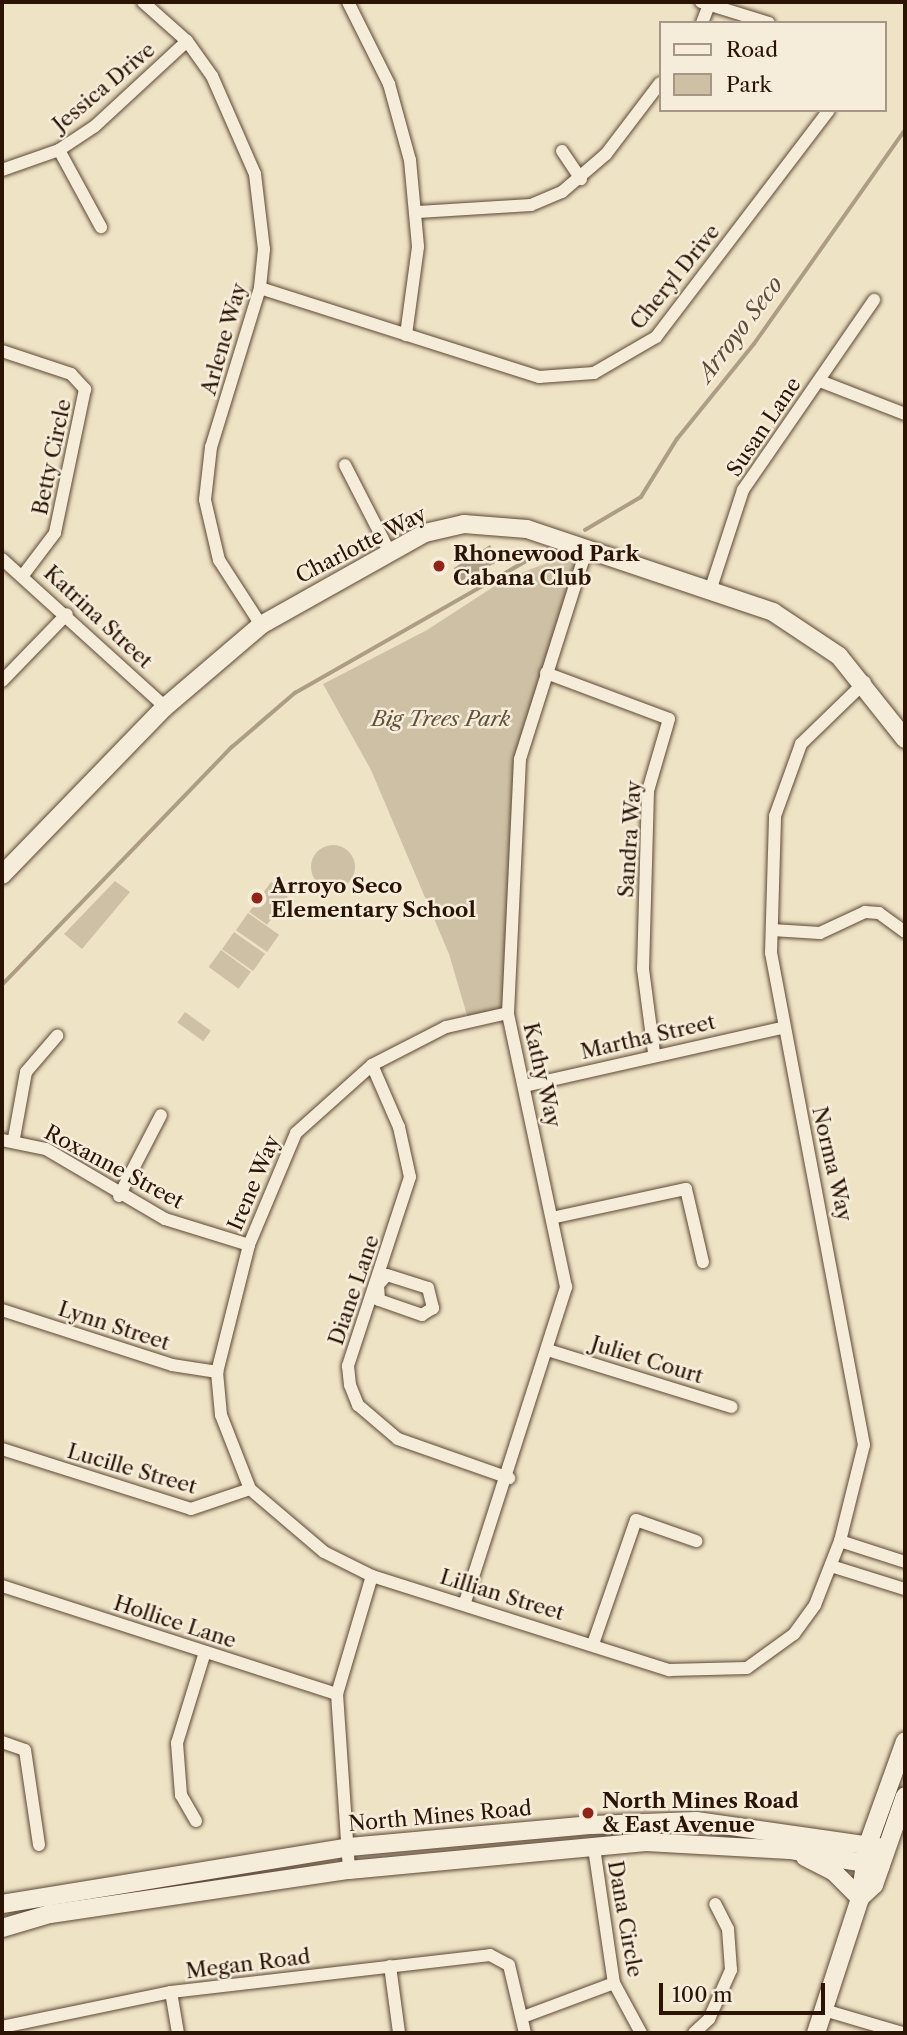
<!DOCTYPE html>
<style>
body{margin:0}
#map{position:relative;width:907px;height:2035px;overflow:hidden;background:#efe3c6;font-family:"Libre Caslon Text",serif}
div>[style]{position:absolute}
.green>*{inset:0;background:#cec0a5;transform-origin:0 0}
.round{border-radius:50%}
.water>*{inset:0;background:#ad9d84}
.stream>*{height:3.5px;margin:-1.75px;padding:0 1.75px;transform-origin:1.75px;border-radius:1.75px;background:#ad9d84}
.roads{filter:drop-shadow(0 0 2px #5d4835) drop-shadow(0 0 2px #5d4835)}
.street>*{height:12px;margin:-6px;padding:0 6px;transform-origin:6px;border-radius:6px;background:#f5edda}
.secondary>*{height:18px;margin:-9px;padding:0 9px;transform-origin:9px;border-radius:9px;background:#f5edda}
.dots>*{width:19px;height:19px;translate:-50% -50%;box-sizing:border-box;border:4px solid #f5edda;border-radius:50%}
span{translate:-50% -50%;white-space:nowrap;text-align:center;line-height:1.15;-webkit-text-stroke:5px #f5edda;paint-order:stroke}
.street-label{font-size:21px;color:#2c1405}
.poi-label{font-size:21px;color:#2c1405;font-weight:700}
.left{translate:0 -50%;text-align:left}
.park-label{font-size:21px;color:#65503d;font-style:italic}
.water-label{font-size:23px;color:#604b38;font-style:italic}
.frame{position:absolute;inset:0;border:4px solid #2c1405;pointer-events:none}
.legend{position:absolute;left:659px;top:21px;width:228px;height:91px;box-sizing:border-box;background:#f5edda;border:2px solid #a59685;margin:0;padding:9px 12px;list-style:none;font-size:21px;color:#2c1405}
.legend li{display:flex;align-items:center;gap:14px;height:35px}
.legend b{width:35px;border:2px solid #a59685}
.scale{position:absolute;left:659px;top:1983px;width:166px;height:32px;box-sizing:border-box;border:4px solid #2c1405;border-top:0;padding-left:9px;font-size:21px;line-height:24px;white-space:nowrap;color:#2c1405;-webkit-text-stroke:5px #f5edda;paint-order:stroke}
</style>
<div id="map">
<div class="green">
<div style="clip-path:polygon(587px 548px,520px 759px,508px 1013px,469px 1022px,449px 954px,371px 770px,323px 684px,427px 630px,507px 578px)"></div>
<div class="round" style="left:311px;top:845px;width:44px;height:44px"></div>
<div style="clip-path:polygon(115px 881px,130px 892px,82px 949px,64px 934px)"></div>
<div style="left:271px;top:882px;width:22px;height:37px;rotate:36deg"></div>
<div style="left:248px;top:913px;width:38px;height:21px;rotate:35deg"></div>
<div style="left:234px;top:932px;width:38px;height:21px;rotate:35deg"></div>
<div style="left:221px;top:950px;width:37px;height:21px;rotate:36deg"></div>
<div style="left:185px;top:1012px;width:32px;height:13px;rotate:36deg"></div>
</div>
<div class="water">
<div style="clip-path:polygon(490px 545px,499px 561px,461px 581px,454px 568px)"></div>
</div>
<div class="stream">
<div style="left:585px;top:530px;width:65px;rotate:-30.5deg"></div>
<div style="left:641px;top:497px;width:68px;rotate:-58.2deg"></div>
<div style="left:677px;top:439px;width:122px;rotate:-51deg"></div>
<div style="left:754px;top:344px;width:262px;rotate:-54.8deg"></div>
<div style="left:2px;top:985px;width:331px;rotate:-46deg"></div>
<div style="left:232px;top:747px;width:83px;rotate:-40.6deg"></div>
<div style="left:295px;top:693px;width:290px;rotate:-29.7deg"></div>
</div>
<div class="roads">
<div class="street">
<div style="left:143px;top:2px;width:59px;rotate:41.6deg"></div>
<div style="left:187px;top:41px;width:43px;rotate:54.5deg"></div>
<div style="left:212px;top:76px;width:107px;rotate:66.3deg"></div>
<div style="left:255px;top:174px;width:76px;rotate:83.2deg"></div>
<div style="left:264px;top:249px;width:39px;rotate:96deg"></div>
<div style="left:260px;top:288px;width:166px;rotate:107.1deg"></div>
<div style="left:211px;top:447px;width:53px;rotate:96.5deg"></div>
<div style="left:205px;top:500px;width:62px;rotate:76.9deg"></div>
<div style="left:219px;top:560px;width:77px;rotate:57.1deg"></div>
<div style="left:348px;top:2px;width:92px;rotate:63.4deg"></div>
<div style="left:389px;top:84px;width:79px;rotate:74.6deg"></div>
<div style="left:410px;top:160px;width:87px;rotate:84.7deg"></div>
<div style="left:418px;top:247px;width:89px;rotate:97.8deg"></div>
<div style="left:701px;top:2px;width:71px;rotate:17.2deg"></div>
<div style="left:702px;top:23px;width:19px;rotate:-69deg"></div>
<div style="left:59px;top:150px;width:88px;rotate:61.4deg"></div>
<div style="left:562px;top:151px;width:34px;rotate:56deg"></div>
<div style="left:2px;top:170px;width:60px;rotate:-19.3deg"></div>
<div style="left:59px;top:150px;width:43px;rotate:-33.7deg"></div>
<div style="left:95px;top:126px;width:125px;rotate:-42.7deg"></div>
<div style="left:418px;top:212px;width:113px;rotate:-3.5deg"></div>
<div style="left:531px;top:205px;width:34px;rotate:-23deg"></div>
<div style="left:562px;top:192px;width:58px;rotate:-40.8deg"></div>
<div style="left:606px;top:154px;width:89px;rotate:-52.7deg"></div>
<div style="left:260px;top:288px;width:293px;rotate:17.7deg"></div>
<div style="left:539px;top:377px;width:55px;rotate:-4.2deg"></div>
<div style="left:594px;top:373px;width:72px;rotate:-30.1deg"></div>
<div style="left:656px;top:337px;width:285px;rotate:-52.7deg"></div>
<div style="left:2px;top:351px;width:73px;rotate:18.4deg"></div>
<div style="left:71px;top:374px;width:21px;rotate:47deg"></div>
<div style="left:85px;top:389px;width:147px;rotate:101.8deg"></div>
<div style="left:55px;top:533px;width:51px;rotate:127.1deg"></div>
<div style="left:820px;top:381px;width:91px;rotate:21.2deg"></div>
<div style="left:345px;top:465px;width:97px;rotate:62.9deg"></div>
<div style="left:2px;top:559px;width:220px;rotate:42.2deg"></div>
<div style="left:711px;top:588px;width:103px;rotate:-71.9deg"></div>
<div style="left:743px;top:490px;width:231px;rotate:-55.4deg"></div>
<div style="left:546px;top:673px;width:131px;rotate:20.5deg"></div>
<div style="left:669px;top:719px;width:75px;rotate:106.3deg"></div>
<div style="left:648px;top:791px;width:178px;rotate:91.6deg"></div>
<div style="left:643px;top:969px;width:84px;rotate:82.5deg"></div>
<div style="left:2px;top:681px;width:93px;rotate:-45.9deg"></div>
<div style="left:772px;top:930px;width:48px;rotate:3.6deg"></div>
<div style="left:820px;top:933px;width:50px;rotate:-25deg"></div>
<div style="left:865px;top:912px;width:14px;rotate:4deg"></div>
<div style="left:879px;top:913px;width:32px;rotate:36deg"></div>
<div style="left:508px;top:1013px;width:64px;rotate:167.3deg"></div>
<div style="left:446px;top:1027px;width:83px;rotate:152.8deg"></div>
<div style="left:372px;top:1065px;width:102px;rotate:138.2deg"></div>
<div style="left:296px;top:1133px;width:121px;rotate:112.8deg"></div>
<div style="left:249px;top:1245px;width:131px;rotate:104.1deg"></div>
<div style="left:217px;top:1372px;width:43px;rotate:84.7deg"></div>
<div style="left:221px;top:1415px;width:79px;rotate:68.6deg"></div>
<div style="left:250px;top:1489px;width:97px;rotate:40.4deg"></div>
<div style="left:324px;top:1552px;width:54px;rotate:26.6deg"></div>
<div style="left:372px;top:1576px;width:312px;rotate:17.6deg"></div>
<div style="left:669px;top:1670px;width:78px;rotate:-1.5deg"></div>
<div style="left:747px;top:1668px;width:58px;rotate:-35.9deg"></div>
<div style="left:794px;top:1634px;width:36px;rotate:-54deg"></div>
<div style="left:815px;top:1605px;width:69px;rotate:-68.7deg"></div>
<div style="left:840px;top:1541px;width:99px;rotate:-76deg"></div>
<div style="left:864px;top:1445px;width:501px;rotate:-100.7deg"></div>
<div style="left:771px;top:953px;width:137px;rotate:-88.3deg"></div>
<div style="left:775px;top:816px;width:77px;rotate:-70.1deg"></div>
<div style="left:801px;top:744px;width:89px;rotate:-44.1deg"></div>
<div style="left:372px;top:1065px;width:68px;rotate:66.5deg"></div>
<div style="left:399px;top:1127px;width:51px;rotate:77.6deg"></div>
<div style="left:410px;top:1177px;width:199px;rotate:108.2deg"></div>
<div style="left:348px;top:1366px;width:19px;rotate:84deg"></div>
<div style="left:350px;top:1385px;width:22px;rotate:68deg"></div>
<div style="left:358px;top:1405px;width:52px;rotate:40.4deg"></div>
<div style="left:398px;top:1439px;width:118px;rotate:19.4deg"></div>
<div style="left:524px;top:1086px;width:263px;rotate:-12.7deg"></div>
<div style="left:14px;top:1138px;width:67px;rotate:-79.7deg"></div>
<div style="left:26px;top:1072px;width:48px;rotate:-49.3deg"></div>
<div style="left:2px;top:1140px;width:45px;rotate:11.6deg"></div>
<div style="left:46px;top:1149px;width:138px;rotate:30.5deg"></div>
<div style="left:165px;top:1219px;width:88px;rotate:17.2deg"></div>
<div style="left:119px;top:1196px;width:91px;rotate:-62.6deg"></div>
<div style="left:556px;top:1217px;width:133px;rotate:-12.2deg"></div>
<div style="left:686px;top:1189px;width:75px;rotate:76.9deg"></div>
<div style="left:387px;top:1275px;width:43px;rotate:17.6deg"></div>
<div style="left:428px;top:1288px;width:21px;rotate:76deg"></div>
<div style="left:433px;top:1308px;width:13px;rotate:148deg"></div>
<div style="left:422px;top:1315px;width:46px;rotate:-160.8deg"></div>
<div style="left:379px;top:1300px;width:15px;rotate:-94deg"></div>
<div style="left:378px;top:1285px;width:13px;rotate:-48deg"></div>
<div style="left:2px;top:1310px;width:179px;rotate:17.9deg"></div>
<div style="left:172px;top:1365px;width:46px;rotate:8.8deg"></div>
<div style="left:551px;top:1351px;width:189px;rotate:17.2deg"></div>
<div style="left:2px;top:1449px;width:198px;rotate:17.6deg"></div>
<div style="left:191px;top:1509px;width:62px;rotate:-18.7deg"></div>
<div style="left:840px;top:1541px;width:68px;rotate:17.9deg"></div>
<div style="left:831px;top:1566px;width:77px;rotate:17.3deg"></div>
<div style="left:2px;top:1586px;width:352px;rotate:17.9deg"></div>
<div style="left:465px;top:1602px;width:331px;rotate:-72.2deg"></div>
<div style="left:566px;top:1287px;width:280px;rotate:-102deg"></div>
<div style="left:508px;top:1013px;width:254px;rotate:-87.3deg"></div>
<div style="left:520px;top:759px;width:221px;rotate:-72.4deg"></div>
<div style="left:593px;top:1644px;width:131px;rotate:-70.9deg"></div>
<div style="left:636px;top:1520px;width:64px;rotate:19.3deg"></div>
<div style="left:2px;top:1742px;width:24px;rotate:19deg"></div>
<div style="left:25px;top:1750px;width:96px;rotate:81.6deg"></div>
<div style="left:196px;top:1821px;width:30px;rotate:-120deg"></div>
<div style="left:181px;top:1795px;width:52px;rotate:-94.4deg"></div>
<div style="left:177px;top:1743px;width:95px;rotate:-72.9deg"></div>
<div style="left:594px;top:1848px;width:136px;rotate:81.6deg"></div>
<div style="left:614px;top:1983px;width:57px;rotate:61.6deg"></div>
<div style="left:349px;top:1870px;width:176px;rotate:-93.9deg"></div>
<div style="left:337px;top:1694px;width:123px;rotate:-73.5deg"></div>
<div style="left:390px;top:1966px;width:68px;rotate:82.3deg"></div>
<div style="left:171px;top:1992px;width:42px;rotate:80.3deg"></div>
<div style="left:824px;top:2010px;width:81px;rotate:16.4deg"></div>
<div style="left:523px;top:2017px;width:97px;rotate:-20.5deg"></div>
<div style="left:2px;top:2027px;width:173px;rotate:-11.7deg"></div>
<div style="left:171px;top:1992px;width:321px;rotate:-6.6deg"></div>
<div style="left:490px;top:1955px;width:21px;rotate:28deg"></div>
<div style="left:509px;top:1965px;width:70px;rotate:76.8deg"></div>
<div style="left:694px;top:2033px;width:21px;rotate:-43deg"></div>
<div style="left:709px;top:2019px;width:54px;rotate:-65.8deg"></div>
<div style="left:731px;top:1970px;width:41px;rotate:-94.2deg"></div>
<div style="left:728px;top:1929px;width:28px;rotate:-117deg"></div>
</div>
<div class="secondary">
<div style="left:2px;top:875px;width:234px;rotate:-45.9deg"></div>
<div style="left:165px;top:707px;width:126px;rotate:-40.5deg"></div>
<div style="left:261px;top:625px;width:188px;rotate:-29.3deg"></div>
<div style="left:425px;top:533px;width:40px;rotate:-13deg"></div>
<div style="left:464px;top:524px;width:63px;rotate:4.5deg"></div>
<div style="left:527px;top:529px;width:260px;rotate:18.6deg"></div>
<div style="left:773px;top:612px;width:79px;rotate:33.7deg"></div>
<div style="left:839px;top:656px;width:106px;rotate:51.5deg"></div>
<div style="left:805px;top:1857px;width:33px;rotate:27deg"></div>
<div style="left:834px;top:1872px;width:37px;rotate:45deg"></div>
<div style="left:860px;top:1898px;width:19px;rotate:-43deg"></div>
<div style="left:874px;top:1885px;width:94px;rotate:-70.8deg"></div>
<div style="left:2px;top:1904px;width:352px;rotate:-9.3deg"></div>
<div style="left:349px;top:1847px;width:244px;rotate:-5.2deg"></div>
<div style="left:592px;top:1825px;width:104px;rotate:-2.2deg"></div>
<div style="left:696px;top:1821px;width:192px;rotate:8.1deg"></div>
<div style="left:2px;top:1928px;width:50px;rotate:-16.3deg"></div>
<div style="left:50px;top:1914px;width:302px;rotate:-8.4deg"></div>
<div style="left:349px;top:1870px;width:298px;rotate:-5.4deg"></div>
<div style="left:646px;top:1842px;width:144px;rotate:3.2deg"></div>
<div style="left:790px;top:1850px;width:92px;rotate:10deg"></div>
<div style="left:816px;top:2033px;width:142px;rotate:-71.9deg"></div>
<div style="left:860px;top:1898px;width:55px;rotate:-81.6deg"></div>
<div style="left:868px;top:1844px;width:109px;rotate:-70.2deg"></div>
</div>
</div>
<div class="dots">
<div style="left:439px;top:566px;background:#8f2418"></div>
<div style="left:257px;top:898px;background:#8f2418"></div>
<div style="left:588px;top:1813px;background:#8f2418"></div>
</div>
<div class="street-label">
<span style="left:104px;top:87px;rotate:-40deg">Jessica Drive</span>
<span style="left:675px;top:277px;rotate:-51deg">Cheryl Drive</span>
<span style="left:224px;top:339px;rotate:-74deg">Arlene Way</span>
<span style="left:764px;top:427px;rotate:-56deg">Susan Lane</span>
<span style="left:52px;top:457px;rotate:-78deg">Betty Circle</span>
<span style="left:361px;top:545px;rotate:-27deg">Charlotte Way</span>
<span style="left:98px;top:617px;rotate:43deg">Katrina Street</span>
<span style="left:630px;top:839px;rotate:-86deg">Sandra Way</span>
<span style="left:648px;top:1037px;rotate:-13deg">Martha Street</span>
<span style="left:542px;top:1075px;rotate:77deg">Kathy Way</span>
<span style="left:832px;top:1164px;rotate:77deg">Norma Way</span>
<span style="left:114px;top:1167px;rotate:28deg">Roxanne Street</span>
<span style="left:254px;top:1183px;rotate:-67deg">Irene Way</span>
<span style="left:354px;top:1290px;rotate:-71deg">Diane Lane</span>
<span style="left:114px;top:1326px;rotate:18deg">Lynn Street</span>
<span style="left:647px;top:1360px;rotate:17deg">Juliet Court</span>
<span style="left:132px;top:1469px;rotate:16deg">Lucille Street</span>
<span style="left:502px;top:1595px;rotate:17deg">Lillian Street</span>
<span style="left:175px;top:1622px;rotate:18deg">Hollice Lane</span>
<span style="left:440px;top:1816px;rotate:-5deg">North Mines Road</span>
<span style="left:625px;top:1919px;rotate:80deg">Dana Circle</span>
<span style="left:248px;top:1964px;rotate:-7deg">Megan Road</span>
</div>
<div class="poi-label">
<span class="left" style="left:453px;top:566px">Rhonewood Park<br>Cabana Club</span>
<span class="left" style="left:271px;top:898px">Arroyo Seco<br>Elementary School</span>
<span class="left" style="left:602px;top:1813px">North Mines Road<br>&amp; East Avenue</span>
</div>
<div class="park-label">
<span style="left:441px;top:719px">Big Trees Park</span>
</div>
<div class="water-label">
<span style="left:740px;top:329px;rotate:-53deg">Arroyo Seco</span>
</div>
<div class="frame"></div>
<ul class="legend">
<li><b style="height:9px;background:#f5edda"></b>Road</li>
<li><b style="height:19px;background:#cec0a5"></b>Park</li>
</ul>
<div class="scale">100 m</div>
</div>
